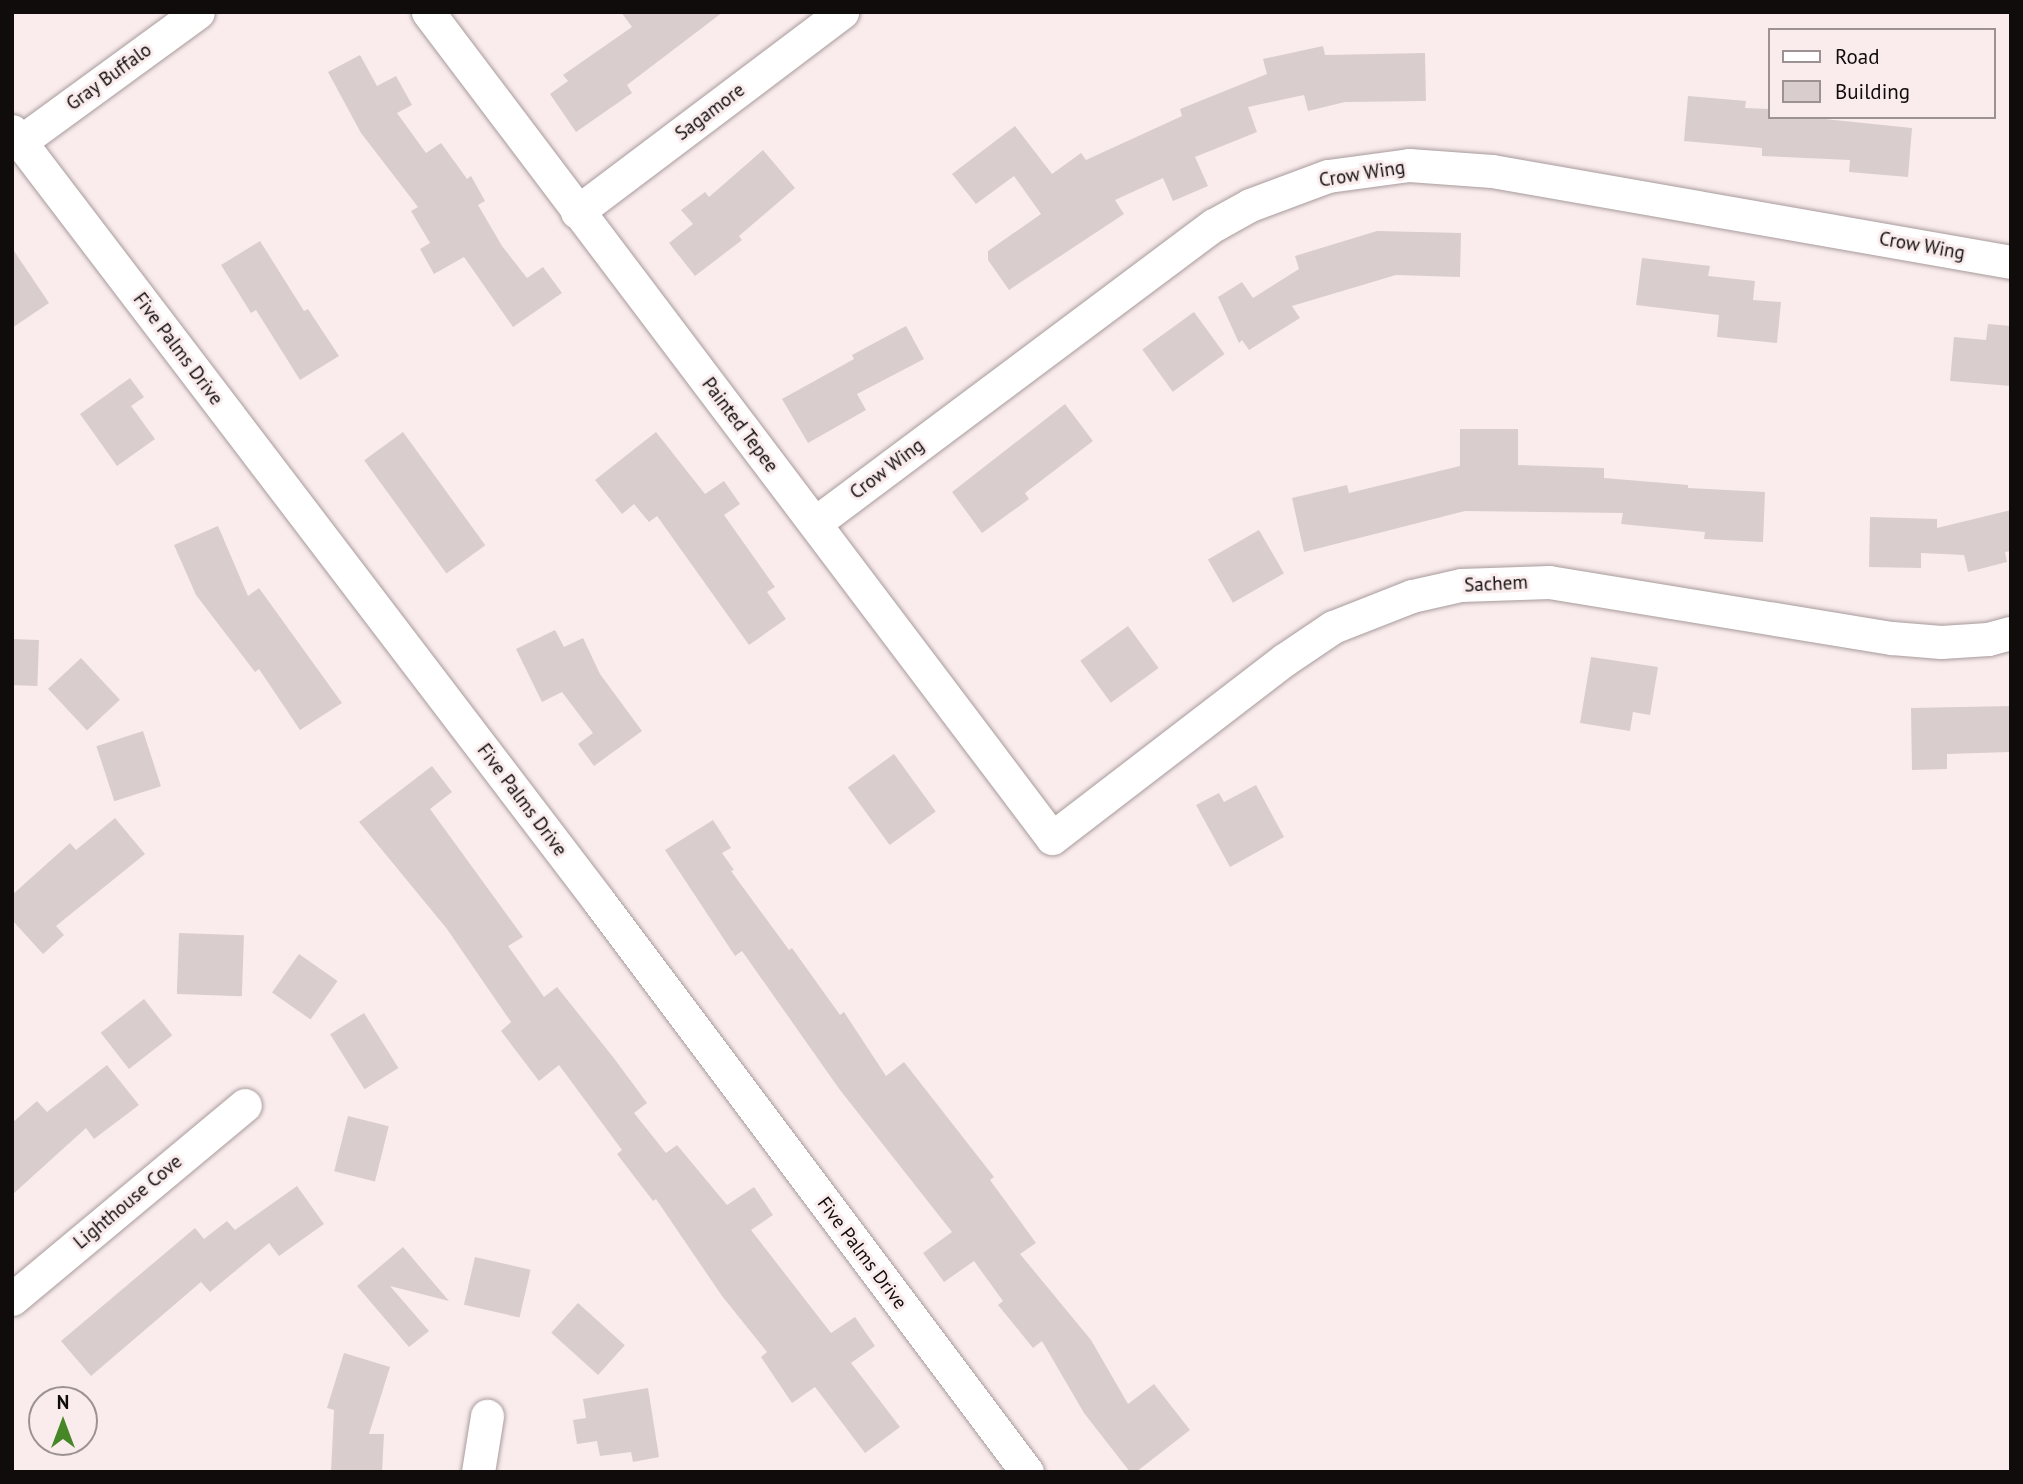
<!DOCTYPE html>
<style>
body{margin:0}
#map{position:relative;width:2023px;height:1484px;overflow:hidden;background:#faeced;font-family:"PT Sans",sans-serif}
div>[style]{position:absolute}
.building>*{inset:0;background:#dacdce;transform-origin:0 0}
.roads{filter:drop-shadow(0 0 2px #a89b9c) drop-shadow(0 0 2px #a89b9c)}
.minor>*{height:33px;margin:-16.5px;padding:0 16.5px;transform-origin:16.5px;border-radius:16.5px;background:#fff}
span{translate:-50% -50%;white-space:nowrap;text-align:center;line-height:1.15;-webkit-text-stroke:6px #faeced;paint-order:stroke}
.street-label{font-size:19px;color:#100c0c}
.frame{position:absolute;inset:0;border:14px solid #100c0c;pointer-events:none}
.legend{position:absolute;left:1768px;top:28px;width:228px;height:91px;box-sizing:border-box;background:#faeced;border:2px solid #9c9293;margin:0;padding:9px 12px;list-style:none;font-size:21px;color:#100c0c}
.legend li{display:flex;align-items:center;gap:14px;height:35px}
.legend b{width:35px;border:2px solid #9c9293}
.north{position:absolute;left:28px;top:1386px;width:70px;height:70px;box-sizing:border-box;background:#faeced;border:2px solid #9c9293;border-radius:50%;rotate:0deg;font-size:19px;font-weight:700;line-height:28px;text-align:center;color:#100c0c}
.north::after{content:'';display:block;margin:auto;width:24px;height:32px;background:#478626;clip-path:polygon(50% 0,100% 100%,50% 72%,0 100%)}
</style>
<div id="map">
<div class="building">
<div style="clip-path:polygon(621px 12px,723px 12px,627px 85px,632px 93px,576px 132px,550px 94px,568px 81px,563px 75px,632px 27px)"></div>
<div style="clip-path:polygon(1323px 46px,1325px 55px,1425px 53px,1426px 101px,1345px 102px,1308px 111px,1304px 95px,1248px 107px,1257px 132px,1195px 157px,1208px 186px,1173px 201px,1163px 178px,1115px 200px,1124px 214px,1009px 290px,988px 260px,988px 251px,1041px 214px,1014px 176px,976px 204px,952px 174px,1015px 126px,1052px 174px,1081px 153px,1086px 160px,1182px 116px,1180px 109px,1267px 74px,1263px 59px)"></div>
<div style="clip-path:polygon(360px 55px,377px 86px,396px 76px,412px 105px,397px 113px,426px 153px,441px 143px,467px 179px,471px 176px,485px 201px,478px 205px,502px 246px,527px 278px,543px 267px,562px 293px,513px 327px,464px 257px,434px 274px,420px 249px,430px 243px,411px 211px,418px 207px,361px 133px,328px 72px)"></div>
<div style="clip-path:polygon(1688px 96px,1746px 101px,1745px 108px,1769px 109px,1769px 117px,1805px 117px,1912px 128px,1908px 177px,1849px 172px,1850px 160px,1762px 156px,1762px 148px,1684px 141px)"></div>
<div style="clip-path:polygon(763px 150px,795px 188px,739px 236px,742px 240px,695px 276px,669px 243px,693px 224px,681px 210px,705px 192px,709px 197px)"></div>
<div style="clip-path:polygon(1377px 231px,1461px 233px,1460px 277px,1396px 275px,1292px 306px,1300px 318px,1249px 350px,1242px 340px,1239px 343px,1218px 297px,1242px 282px,1253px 298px,1299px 269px,1295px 256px)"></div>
<div style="clip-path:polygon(260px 241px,304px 311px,308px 309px,339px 356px,300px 380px,256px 310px,251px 313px,221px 265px)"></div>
<div style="clip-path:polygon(12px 248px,49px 303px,12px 328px)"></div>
<div style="clip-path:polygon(1642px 258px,1710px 266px,1708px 276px,1755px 281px,1753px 300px,1781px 302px,1777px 343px,1717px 337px,1719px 315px,1636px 305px)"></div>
<div style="left:1194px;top:312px;width:52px;height:64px;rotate:54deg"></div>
<div style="clip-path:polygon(1988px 324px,2011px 326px,2011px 386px,1950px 381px,1954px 337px,1986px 340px)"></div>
<div style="clip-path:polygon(906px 326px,924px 359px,857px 394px,866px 410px,808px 443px,782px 399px,854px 359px,852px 355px)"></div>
<div style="clip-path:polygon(130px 378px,144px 397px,131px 406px,155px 439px,117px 466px,80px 414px)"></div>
<div style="clip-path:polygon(1065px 404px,1093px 441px,1025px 493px,1029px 499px,982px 533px,952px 492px)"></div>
<div style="clip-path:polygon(1460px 429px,1518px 429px,1518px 465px,1604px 468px,1604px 478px,1688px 485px,1688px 488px,1765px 492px,1763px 542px,1704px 539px,1705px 532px,1621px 524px,1623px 513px,1465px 511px,1304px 552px,1292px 498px,1347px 485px,1349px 493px,1460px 466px)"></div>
<div style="left:403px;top:432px;width:140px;height:48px;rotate:54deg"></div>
<div style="clip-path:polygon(656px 432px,705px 494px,724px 481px,740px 504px,724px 515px,775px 587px,767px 592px,786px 619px,749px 645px,657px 516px,649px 522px,634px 504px,622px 514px,595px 480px)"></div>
<div style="clip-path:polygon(2011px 510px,2011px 551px,2005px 552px,2007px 562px,1968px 572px,1964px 555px,1921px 553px,1921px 568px,1869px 567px,1870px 517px,1937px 519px,1937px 528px)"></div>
<div style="clip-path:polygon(218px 526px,248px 596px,259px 588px,342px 703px,300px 730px,259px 669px,255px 672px,196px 595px,174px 545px)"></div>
<div style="left:1259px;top:530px;width:50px;height:59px;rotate:60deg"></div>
<div style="left:1128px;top:626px;width:52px;height:59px;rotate:54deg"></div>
<div style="clip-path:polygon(555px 630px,564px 647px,583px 638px,600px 674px,642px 731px,594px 766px,578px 744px,593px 733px,562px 692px,542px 702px,516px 649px)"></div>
<div style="left:12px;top:639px;width:27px;height:46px;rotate:2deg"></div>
<div style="clip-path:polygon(1591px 657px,1658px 667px,1650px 715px,1633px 712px,1630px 731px,1580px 723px)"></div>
<div style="left:81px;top:658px;width:57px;height:45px;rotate:47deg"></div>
<div style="clip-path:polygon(2011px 706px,2011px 752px,1947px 754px,1947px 769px,1912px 770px,1911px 708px)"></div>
<div style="left:143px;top:731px;width:58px;height:49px;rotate:72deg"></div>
<div style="left:894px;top:754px;width:71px;height:57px;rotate:54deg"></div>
<div style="clip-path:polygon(432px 766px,452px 792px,430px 809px,523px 937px,508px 946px,544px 997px,557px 987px,613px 1057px,647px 1103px,634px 1113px,666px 1153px,677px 1145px,727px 1205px,754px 1187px,773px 1215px,751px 1230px,831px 1333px,855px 1317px,875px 1346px,851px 1363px,900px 1427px,865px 1453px,815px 1387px,792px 1403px,761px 1357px,767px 1352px,722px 1296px,656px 1199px,653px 1201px,617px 1154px,622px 1150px,559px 1065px,539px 1081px,501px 1031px,511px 1022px,447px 929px,359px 822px)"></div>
<div style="clip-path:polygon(1256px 785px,1284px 837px,1230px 867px,1196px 805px,1219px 793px,1224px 802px)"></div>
<div style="clip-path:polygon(115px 818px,145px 854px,56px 926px,64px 935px,43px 954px,12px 920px,12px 895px,70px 843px,76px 850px)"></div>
<div style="clip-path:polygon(713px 820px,731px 848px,722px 853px,734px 870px,731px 871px,789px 950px,792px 948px,840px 1015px,844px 1012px,886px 1076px,904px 1062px,994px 1177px,990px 1180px,1036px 1243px,1020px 1254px,1091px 1340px,1128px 1404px,1154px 1384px,1190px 1430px,1136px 1472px,1130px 1472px,1084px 1413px,1042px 1341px,1033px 1348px,998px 1305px,1003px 1301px,974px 1261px,944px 1282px,923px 1253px,952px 1232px,840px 1090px,742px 951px,735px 956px,665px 850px)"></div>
<div style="left:179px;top:933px;width:65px;height:61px;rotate:2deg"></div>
<div style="left:299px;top:954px;width:47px;height:47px;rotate:35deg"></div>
<div style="left:144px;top:999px;width:46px;height:55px;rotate:52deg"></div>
<div style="left:364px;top:1013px;width:65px;height:40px;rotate:58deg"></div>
<div style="clip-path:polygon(107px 1065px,139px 1105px,94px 1139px,86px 1128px,12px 1195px,12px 1123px,37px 1101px,47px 1112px)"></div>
<div style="left:348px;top:1116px;width:42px;height:57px;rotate:14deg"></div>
<div style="clip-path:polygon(297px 1186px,324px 1224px,279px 1256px,269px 1243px,210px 1292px,201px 1282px,91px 1376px,61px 1341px,195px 1228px,204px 1239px,227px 1221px,235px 1230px)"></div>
<div style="clip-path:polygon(403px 1247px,449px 1301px,390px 1286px,429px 1331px,409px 1347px,357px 1286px)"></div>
<div style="left:475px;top:1257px;width:57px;height:49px;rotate:13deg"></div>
<div style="left:578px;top:1303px;width:63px;height:40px;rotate:42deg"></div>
<div style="clip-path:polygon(344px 1353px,390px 1367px,369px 1434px,384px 1434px,382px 1472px,331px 1472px,334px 1410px,327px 1408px)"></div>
<div style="clip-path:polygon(648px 1388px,659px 1457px,633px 1462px,631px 1452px,600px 1456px,597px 1441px,577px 1444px,573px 1420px,586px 1418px,583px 1399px)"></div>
</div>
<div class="roads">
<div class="minor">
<div style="left:428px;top:12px;width:1035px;rotate:52.93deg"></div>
<div style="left:1052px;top:838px;width:292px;rotate:-37.5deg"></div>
<div style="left:1284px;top:660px;width:59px;rotate:-34deg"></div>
<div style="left:1333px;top:627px;width:85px;rotate:-21.4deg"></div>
<div style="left:1412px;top:596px;width:50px;rotate:-12.7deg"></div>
<div style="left:1461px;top:585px;width:88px;rotate:-2deg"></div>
<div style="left:1549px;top:582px;width:348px;rotate:9.3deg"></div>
<div style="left:1892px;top:638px;width:49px;rotate:4.7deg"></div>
<div style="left:1941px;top:642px;width:47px;rotate:-3.7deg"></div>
<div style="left:1988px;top:639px;width:24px;rotate:-15deg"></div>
<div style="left:12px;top:131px;width:967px;rotate:52.69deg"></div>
<div style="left:598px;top:900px;width:715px;rotate:53.13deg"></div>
<div style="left:20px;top:142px;width:220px;rotate:-36.1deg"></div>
<div style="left:577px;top:212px;width:332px;rotate:-37deg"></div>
<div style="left:815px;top:523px;width:498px;rotate:-36.8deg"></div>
<div style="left:1214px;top:225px;width:41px;rotate:-29.1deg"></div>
<div style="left:1250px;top:205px;width:83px;rotate:-20.4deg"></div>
<div style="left:1328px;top:176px;width:82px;rotate:-7.7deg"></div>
<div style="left:1409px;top:165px;width:83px;rotate:4.1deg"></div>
<div style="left:1492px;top:171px;width:527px;rotate:9.94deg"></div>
<div style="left:12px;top:1299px;width:303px;rotate:-39.8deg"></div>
<div style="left:478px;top:1472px;width:57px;rotate:-80.9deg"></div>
</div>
</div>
<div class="street-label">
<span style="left:109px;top:77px;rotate:-36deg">Gray Buffalo</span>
<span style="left:710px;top:112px;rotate:-37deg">Sagamore</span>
<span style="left:1362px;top:174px;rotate:-9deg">Crow Wing</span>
<span style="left:1922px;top:246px;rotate:10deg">Crow Wing</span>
<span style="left:178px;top:349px;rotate:53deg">Five Palms Drive</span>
<span style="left:740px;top:425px;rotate:53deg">Painted Tepee</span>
<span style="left:887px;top:469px;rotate:-37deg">Crow Wing</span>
<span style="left:1496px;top:584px;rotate:-3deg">Sachem</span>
<span style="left:522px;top:800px;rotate:53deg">Five Palms Drive</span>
<span style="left:128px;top:1202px;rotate:-40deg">Lighthouse Cove</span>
<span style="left:862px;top:1253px;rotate:53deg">Five Palms Drive</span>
</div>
<div class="frame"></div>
<ul class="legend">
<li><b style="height:9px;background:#fff"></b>Road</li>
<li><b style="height:19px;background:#dacdce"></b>Building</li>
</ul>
<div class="north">N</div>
</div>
